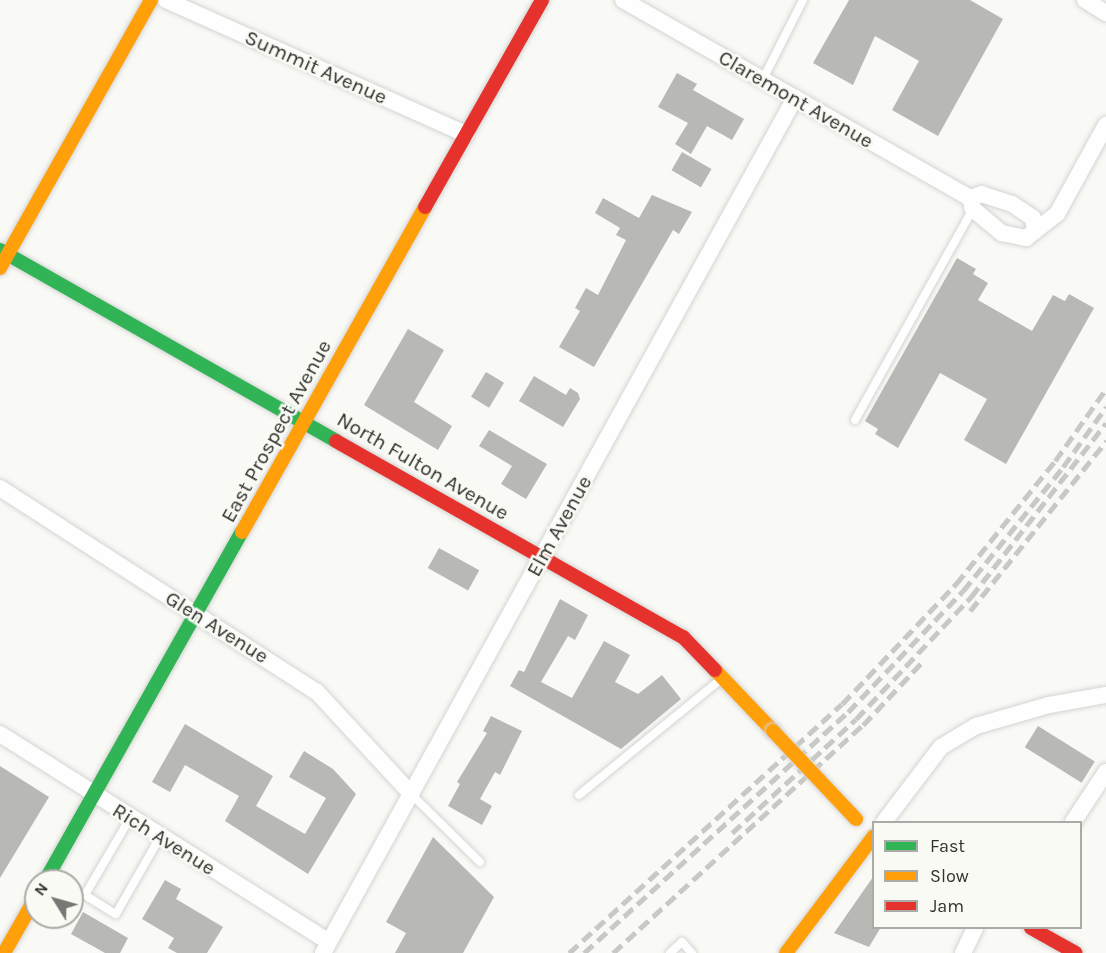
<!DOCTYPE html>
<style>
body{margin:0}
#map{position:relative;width:1106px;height:953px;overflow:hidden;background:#f9f9f6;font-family:Karla,sans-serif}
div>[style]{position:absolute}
.building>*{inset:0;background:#b8b8b5;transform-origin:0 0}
.roads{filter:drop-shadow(0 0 2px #d4d4d3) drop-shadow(0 0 2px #d4d4d3)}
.lane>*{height:8px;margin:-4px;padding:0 4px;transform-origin:4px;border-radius:4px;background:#fefefe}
.street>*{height:16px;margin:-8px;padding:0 8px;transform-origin:8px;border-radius:8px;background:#fefefe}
.fast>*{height:14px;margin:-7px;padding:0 7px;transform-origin:7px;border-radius:7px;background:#30b455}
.slow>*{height:14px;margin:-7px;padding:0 7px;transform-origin:7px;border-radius:7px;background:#ff9f0a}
.jam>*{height:14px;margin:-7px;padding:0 7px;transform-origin:7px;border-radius:7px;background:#e5322d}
.rail>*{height:4.5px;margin-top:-2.25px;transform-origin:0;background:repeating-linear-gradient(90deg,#c8c8c6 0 12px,transparent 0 18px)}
.bridges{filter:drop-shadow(0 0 2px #d4d4d3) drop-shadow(0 0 2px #d4d4d3)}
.slow-bridge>*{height:14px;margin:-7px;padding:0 7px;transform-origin:7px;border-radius:7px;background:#ff9f0a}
span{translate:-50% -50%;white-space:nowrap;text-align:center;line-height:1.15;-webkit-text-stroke:5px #fafaf5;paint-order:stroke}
.street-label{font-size:21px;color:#31312f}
.legend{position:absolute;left:872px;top:821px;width:210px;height:108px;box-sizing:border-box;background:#fafaf5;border:2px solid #aaaaa6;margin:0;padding:8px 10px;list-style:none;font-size:18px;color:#31312f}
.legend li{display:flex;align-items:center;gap:12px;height:30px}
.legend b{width:30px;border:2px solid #aaaaa6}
.north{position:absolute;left:24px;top:869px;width:60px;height:60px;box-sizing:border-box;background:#fafaf5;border:2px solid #aaaaa6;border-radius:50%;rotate:307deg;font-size:16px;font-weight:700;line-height:24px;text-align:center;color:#31312f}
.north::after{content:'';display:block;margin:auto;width:21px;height:27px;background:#777775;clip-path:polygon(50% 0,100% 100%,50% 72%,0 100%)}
</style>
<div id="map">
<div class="building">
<div style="clip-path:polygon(849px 0,970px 0,1003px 19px,938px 136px,892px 110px,919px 61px,875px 36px,853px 85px,813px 63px)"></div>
<div style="clip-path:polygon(677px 73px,697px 84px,693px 90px,744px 119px,732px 140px,707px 126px,691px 154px,675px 144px,688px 123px,658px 107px)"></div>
<div style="left:682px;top:152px;width:34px;height:21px;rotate:30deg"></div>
<div style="clip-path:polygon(652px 195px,692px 212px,679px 234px,673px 230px,594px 367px,559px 347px,580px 311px,575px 308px,586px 288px,598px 295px,626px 240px,616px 235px,620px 228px,595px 213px,603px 198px,639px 218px)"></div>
<div style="clip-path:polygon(957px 258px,976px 269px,973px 274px,988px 283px,978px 300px,1032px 331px,1053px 295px,1065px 301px,1069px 294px,1094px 308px,1006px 464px,964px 440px,987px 399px,940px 373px,898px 448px,875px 434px,878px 429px,865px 421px)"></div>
<div style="clip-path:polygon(408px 329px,444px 350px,414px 402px,452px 426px,438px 450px,364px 405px)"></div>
<div style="left:486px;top:372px;width:21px;height:29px;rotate:31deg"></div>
<div style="clip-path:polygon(534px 376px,566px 395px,570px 388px,578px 393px,580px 399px,563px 427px,519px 401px)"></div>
<div style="clip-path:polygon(489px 430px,547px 464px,526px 499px,501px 484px,512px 466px,479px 446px)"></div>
<div style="left:439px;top:548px;width:46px;height:23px;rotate:29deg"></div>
<div style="clip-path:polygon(560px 599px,588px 615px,575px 640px,568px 636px,541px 682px,572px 698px,604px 641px,630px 655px,615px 682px,638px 694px,662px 675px,681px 699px,621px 749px,510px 686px,519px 670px,524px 672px)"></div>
<div style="clip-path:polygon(491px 716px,522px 731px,500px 775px,495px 772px,480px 799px,492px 806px,482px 825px,448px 806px,460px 784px,457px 782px,487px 733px,483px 731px)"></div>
<div style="clip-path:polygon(185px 724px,273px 776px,256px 806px,305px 834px,326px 798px,289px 777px,304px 751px,333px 769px,356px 794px,308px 874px,225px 821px,239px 796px,185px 765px,170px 792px,152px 782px)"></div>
<div style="left:1038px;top:726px;width:67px;height:25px;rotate:32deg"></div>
<div style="clip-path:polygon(0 766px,49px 797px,0 878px)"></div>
<div style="clip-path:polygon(433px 837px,494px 897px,463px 953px,395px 953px,406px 933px,386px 922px)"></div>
<div style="clip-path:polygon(873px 877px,873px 927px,881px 927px,869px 947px,834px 933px)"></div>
<div style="clip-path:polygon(165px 880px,181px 889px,176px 899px,223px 927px,207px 953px,177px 953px,168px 948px,174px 938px,142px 919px)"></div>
<div style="clip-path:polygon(83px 912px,128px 938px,120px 953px,105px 953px,71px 934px)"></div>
</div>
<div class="roads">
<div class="lane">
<div style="left:763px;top:79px;width:89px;rotate:-63.1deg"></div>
<div style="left:855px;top:420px;width:242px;rotate:-60.8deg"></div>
<div style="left:411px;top:794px;width:97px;rotate:44.6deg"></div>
<div style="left:579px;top:795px;width:182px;rotate:-39.2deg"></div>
<div style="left:130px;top:818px;width:89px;rotate:120.3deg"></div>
<div style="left:85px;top:895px;width:36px;rotate:32deg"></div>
<div style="left:116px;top:914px;width:89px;rotate:-60.3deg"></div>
<div style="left:670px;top:953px;width:16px;rotate:-43deg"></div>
<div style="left:682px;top:942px;width:15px;rotate:48deg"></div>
</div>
<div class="street">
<div style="left:166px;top:0;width:329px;rotate:24.1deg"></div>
<div style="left:623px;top:0;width:400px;rotate:29.7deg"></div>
<div style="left:970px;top:198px;width:11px;rotate:75deg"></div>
<div style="left:973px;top:209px;width:38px;rotate:40deg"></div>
<div style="left:1002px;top:233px;width:25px;rotate:12deg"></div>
<div style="left:1026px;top:238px;width:11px;rotate:-38deg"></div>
<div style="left:1035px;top:231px;width:13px;rotate:-99deg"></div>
<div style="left:1033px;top:218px;width:25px;rotate:-146deg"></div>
<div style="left:1012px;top:204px;width:32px;rotate:-162deg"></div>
<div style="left:982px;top:194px;width:13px;rotate:162deg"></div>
<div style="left:1085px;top:0;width:25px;rotate:32deg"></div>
<div style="left:1035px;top:231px;width:28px;rotate:-38deg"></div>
<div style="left:1057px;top:214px;width:102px;rotate:-61.2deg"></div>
<div style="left:0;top:488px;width:377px;rotate:32.8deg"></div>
<div style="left:317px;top:692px;width:139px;rotate:47.3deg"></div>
<div style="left:0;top:734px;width:389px;rotate:32.3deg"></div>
<div style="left:884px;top:822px;width:94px;rotate:-52.8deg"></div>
<div style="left:941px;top:747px;width:41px;rotate:-31deg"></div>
<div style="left:976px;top:726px;width:76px;rotate:-16deg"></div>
<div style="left:1049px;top:705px;width:58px;rotate:-10deg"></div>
<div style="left:1073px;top:822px;width:60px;rotate:-56.6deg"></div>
<div style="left:323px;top:953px;width:977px;rotate:-61.1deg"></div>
<div style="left:963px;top:953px;width:28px;rotate:-64deg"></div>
</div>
<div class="fast">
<div style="left:0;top:250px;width:386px;rotate:29.6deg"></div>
<div style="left:45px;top:881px;width:401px;rotate:-60.6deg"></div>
</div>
<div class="slow">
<div style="left:0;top:268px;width:308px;rotate:-60.6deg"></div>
<div style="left:242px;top:532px;width:373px;rotate:-60.6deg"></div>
<div style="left:715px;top:670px;width:84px;rotate:46.4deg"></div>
<div style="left:4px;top:953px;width:64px;rotate:-60.3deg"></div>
<div style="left:786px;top:953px;width:146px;rotate:-53.1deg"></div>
</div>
<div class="jam">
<div style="left:425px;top:207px;width:238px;rotate:-60.5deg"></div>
<div style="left:336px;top:441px;width:399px;rotate:29.5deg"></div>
<div style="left:683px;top:637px;width:46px;rotate:45.9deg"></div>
<div style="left:1031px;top:928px;width:51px;rotate:29.1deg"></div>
</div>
</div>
<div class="rail">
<div style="left:970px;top:611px;width:218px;rotate:-51.3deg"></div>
<div style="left:732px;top:833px;width:168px;rotate:-42.6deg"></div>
<div style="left:856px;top:719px;width:168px;rotate:-46.7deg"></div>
<div style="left:971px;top:597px;width:220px;rotate:-52.2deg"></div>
<div style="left:569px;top:953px;width:369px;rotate:-42.4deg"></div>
<div style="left:842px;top:704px;width:166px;rotate:-46.5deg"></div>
<div style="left:956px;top:584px;width:158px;rotate:-51.2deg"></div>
<div style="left:1055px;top:461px;width:88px;rotate:-54.7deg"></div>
<div style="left:584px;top:953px;width:357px;rotate:-42.4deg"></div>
<div style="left:848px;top:712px;width:167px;rotate:-46.5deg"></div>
<div style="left:963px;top:591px;width:159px;rotate:-51.1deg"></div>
<div style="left:1063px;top:467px;width:74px;rotate:-54.4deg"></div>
<div style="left:613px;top:953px;width:338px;rotate:-42.4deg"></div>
<div style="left:863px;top:725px;width:88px;rotate:-46.8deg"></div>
</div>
<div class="bridges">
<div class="slow-bridge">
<div style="left:773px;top:731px;width:121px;rotate:46.7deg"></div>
</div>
</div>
<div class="street-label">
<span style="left:316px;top:67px;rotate:24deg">Summit Avenue</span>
<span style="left:796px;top:99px;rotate:30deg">Claremont Avenue</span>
<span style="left:276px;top:431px;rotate:-61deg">East Prospect Avenue</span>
<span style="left:423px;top:466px;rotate:30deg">North Fulton Avenue</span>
<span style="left:559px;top:526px;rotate:-61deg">Elm Avenue</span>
<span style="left:217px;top:627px;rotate:32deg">Glen Avenue</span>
<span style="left:164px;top:839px;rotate:32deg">Rich Avenue</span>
</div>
<ul class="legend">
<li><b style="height:8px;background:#30b455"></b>Fast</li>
<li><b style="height:8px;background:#ff9f0a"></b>Slow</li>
<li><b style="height:8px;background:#e5322d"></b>Jam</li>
</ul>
<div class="north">N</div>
</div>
